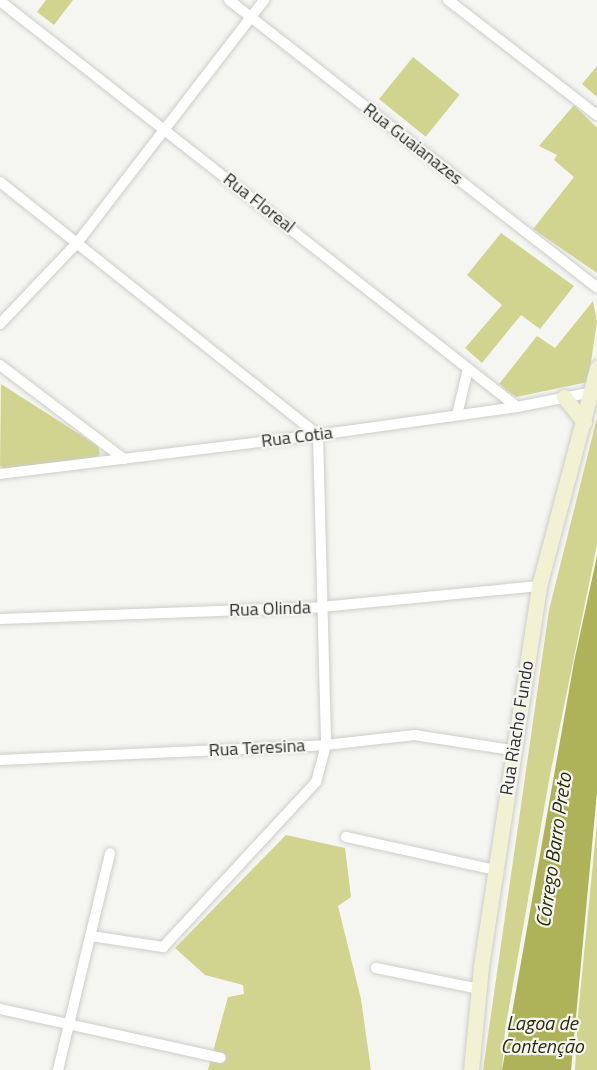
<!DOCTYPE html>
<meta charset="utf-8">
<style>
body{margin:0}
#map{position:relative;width:597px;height:1070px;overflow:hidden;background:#f5f6f2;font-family:"Titillium Web",sans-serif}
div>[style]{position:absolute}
.green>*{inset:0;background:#d1d48f;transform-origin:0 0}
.water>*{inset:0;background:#aeb259}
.roads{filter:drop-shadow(0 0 2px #cccdc9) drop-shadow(0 0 2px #cccdc9)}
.minor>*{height:10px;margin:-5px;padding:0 5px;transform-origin:5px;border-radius:5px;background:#fff}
.secondary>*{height:15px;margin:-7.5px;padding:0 7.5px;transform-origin:7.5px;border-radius:7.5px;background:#f1f2d3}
span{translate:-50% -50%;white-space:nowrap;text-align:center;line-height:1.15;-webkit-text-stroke:4.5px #f5f6f2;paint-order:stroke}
.street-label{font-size:18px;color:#2e2e2d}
.water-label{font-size:20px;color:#2c2d06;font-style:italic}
</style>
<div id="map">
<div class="green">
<div style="clip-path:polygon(46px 0,73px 0,54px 25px,37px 12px)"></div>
<div style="left:413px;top:57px;width:60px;height:54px;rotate:39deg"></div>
<div style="clip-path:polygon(597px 66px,597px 97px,582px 84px)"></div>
<div style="clip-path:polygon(574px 105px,597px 128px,597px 273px,533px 229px,574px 177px,554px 160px,557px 155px,539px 146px)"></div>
<div style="clip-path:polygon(501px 233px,574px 286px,540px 329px,521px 315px,482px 363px,465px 348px,502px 305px,467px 275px)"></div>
<div style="clip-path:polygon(593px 301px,597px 322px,588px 382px,516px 397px,499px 384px,537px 336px,555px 348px)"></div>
<div style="clip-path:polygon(1px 384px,98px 446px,100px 453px,96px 458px,5px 469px,0 466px)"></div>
<div style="clip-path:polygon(597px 418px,597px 545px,550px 775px,505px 1030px,502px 1070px,483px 1070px,549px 610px)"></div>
<div style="clip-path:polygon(597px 822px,597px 1070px,575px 1070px,578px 1015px)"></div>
<div style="clip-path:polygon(286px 835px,345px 848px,351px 897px,338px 906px,361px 999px,371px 1070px,208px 1070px,228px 997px,244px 994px,243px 985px,205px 975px,175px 948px)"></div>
</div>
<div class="water">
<div style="clip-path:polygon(597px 556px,597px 792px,571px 1070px,502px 1070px,574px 662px)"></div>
</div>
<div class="roads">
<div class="minor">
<div style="left:229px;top:0;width:467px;rotate:38deg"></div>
<div style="left:448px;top:0;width:188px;rotate:37.7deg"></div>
<div style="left:0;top:1px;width:657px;rotate:38.14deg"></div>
<div style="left:0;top:182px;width:406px;rotate:38.5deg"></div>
<div style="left:318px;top:435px;width:310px;rotate:88.5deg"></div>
<div style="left:326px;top:745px;width:38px;rotate:105deg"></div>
<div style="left:316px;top:782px;width:225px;rotate:132.8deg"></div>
<div style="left:163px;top:947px;width:73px;rotate:-171.3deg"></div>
<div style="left:0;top:324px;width:112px;rotate:-46.5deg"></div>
<div style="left:77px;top:243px;width:307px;rotate:-52.4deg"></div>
<div style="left:0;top:365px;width:156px;rotate:37.2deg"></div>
<div style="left:457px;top:415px;width:47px;rotate:-76.6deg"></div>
<div style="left:0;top:474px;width:320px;rotate:-7deg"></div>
<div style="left:318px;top:435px;width:201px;rotate:-8deg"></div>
<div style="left:517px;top:407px;width:77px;rotate:-11.2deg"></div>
<div style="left:0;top:619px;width:321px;rotate:-2.1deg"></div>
<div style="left:321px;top:607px;width:219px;rotate:-5.5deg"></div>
<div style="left:0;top:760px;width:326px;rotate:-2.6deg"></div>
<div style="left:326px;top:745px;width:89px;rotate:-6.5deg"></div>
<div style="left:414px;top:735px;width:99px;rotate:8.7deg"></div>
<div style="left:346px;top:837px;width:153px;rotate:12.5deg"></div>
<div style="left:376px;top:968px;width:105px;rotate:11.5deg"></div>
<div style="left:0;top:1009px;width:226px;rotate:12.5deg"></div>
<div style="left:58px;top:1070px;width:223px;rotate:-76.5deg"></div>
</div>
<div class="secondary">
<div style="left:564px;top:397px;width:32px;rotate:51deg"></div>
<div style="left:471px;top:1070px;width:104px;rotate:-84.5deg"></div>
<div style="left:481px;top:966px;width:384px;rotate:-81.3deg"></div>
<div style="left:539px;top:586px;width:226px;rotate:-75.1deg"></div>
</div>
</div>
<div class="street-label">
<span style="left:413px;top:144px;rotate:38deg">Rua Guaianazes</span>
<span style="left:259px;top:203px;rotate:38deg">Rua Floreal</span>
<span style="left:297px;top:437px;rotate:-7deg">Rua Cotia</span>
<span style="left:270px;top:609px;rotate:-2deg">Rua Olinda</span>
<span style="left:517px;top:728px;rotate:-81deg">Rua Riacho Fundo</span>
<span style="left:257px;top:748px;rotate:-3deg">Rua Teresina</span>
</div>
<div class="water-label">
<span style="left:553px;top:850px;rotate:-82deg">Córrego Barro Preto</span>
<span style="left:542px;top:1034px">Lagoa de<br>Contenção</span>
</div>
</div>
